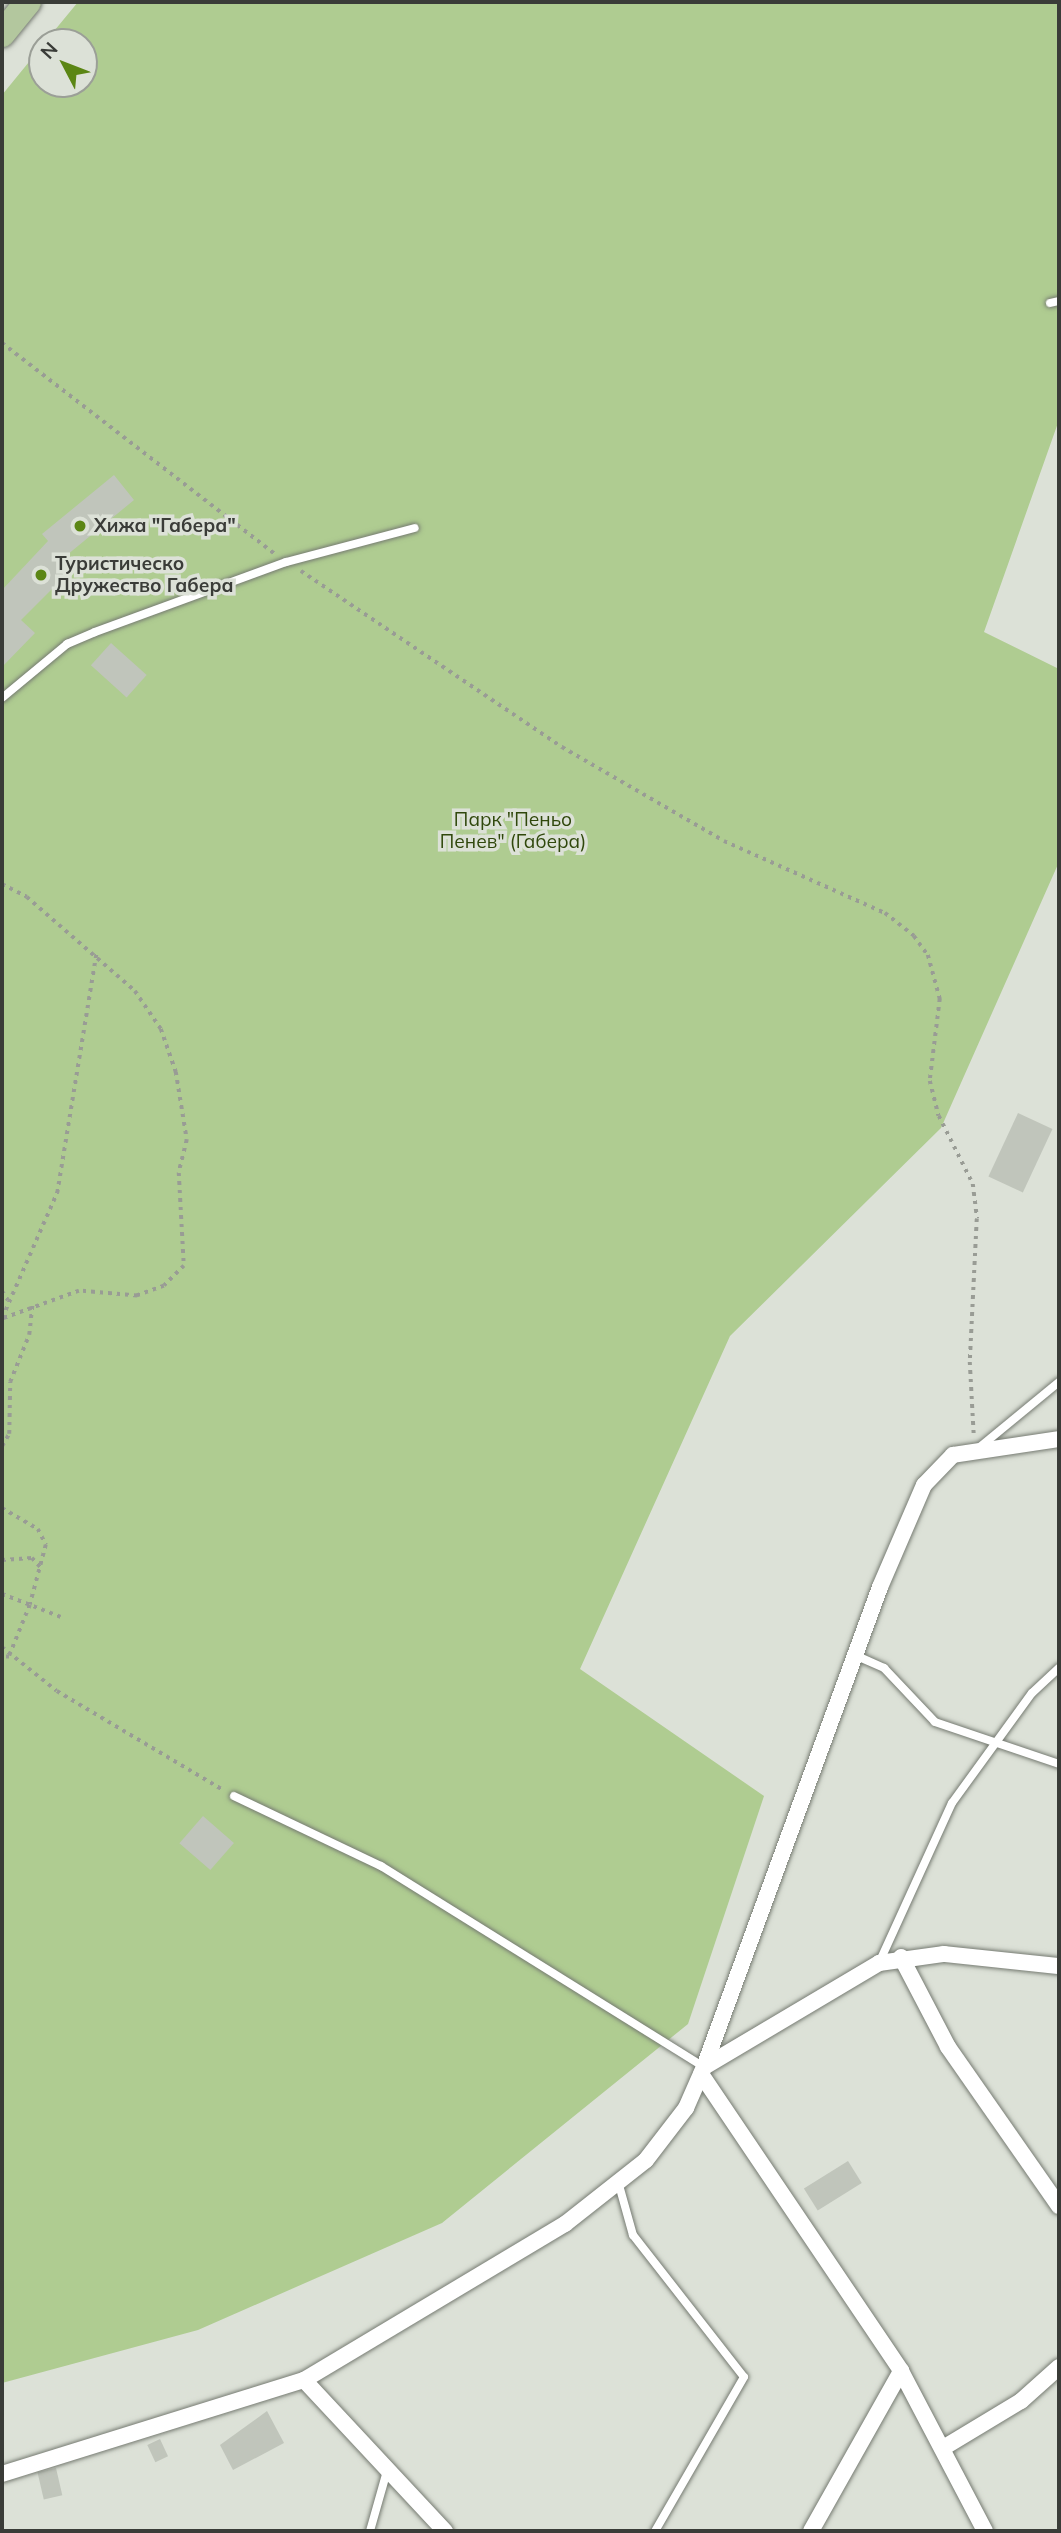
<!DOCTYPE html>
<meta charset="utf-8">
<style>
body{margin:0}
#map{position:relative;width:1061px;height:2533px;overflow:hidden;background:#dce1d7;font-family:Mulish,sans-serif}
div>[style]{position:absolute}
.green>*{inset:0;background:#afcc91}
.building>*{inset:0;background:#c0c5bb;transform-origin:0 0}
.path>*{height:3.5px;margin-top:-1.75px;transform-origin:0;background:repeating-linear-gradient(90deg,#999c95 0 3.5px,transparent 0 8.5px)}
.roads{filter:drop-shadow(0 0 2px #767b72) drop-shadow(0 0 2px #767b72)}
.lane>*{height:8px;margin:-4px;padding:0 4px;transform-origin:4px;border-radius:4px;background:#fff}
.street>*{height:16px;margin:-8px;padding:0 8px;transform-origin:8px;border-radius:8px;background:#fff}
.primary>*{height:26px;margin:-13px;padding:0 13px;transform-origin:13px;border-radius:13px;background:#b3c79e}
.dots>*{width:19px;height:19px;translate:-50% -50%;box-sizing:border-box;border:4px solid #dce1d7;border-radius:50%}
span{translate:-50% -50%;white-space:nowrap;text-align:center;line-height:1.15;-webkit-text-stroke:7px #dce1d7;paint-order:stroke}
.poi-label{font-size:19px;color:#3a3c38;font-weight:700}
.left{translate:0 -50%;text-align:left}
.park-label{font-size:19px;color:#30480c}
.frame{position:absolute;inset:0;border:4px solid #3a3c38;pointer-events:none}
.north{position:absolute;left:28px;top:28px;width:70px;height:70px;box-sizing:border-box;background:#dce1d7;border:2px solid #9b9f97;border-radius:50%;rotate:312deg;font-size:19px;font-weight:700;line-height:28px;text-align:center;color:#3a3c38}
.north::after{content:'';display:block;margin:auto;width:24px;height:32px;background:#5b8614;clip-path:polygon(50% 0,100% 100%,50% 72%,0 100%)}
</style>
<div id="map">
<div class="green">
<div style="clip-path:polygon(78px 2px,1059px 2px,1059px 420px,984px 632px,1059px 669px,1059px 862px,941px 1128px,730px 1336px,580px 1669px,764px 1796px,688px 2024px,442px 2223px,198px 2330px,2px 2383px,2px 95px,42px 46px,42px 84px,84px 84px,84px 42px,45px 42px)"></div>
</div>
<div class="building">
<div style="clip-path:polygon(114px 475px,134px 500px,67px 555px,76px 565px,21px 620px,35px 633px,2px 667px,2px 590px,48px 541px,42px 534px)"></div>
<div style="left:111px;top:643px;width:48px;height:30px;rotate:42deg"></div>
<div style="left:1018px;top:1113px;width:38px;height:70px;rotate:25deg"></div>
<div style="left:203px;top:1816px;width:41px;height:36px;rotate:41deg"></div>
<div style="left:848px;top:2161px;width:26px;height:52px;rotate:58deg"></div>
<div style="clip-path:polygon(267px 2411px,284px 2443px,233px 2470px,220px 2445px)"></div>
<div style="left:160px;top:2439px;width:19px;height:14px;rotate:65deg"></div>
<div style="left:56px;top:2468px;width:28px;height:19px;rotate:77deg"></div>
</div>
<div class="path">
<div style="left:2px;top:343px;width:344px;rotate:37.7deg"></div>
<div style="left:301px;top:571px;width:315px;rotate:34deg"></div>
<div style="left:562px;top:747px;width:187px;rotate:30.1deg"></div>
<div style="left:724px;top:841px;width:176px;rotate:24.1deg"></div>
<div style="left:885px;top:913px;width:37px;rotate:38deg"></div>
<div style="left:914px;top:936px;width:24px;rotate:54deg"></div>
<div style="left:928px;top:955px;width:46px;rotate:74.7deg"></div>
<div style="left:940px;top:999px;width:83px;rotate:97deg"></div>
<div style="left:930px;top:1081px;width:36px;rotate:76deg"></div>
<div style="left:939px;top:1116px;width:76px;rotate:63.4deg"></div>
<div style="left:973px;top:1184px;width:35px;rotate:83deg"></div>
<div style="left:977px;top:1219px;width:143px;rotate:92.8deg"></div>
<div style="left:970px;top:1362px;width:73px;rotate:86.9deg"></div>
<div style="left:2px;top:884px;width:28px;rotate:27deg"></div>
<div style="left:27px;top:897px;width:143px;rotate:41deg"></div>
<div style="left:135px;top:991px;width:46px;rotate:55.6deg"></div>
<div style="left:161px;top:1029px;width:46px;rotate:70.8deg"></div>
<div style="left:176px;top:1072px;width:69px;rotate:80.8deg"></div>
<div style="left:187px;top:1140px;width:34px;rotate:104deg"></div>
<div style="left:179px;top:1173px;width:93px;rotate:86.9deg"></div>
<div style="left:184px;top:1266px;width:28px;rotate:135deg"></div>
<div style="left:164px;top:1286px;width:29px;rotate:160deg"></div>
<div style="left:137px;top:1296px;width:58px;rotate:-175.1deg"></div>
<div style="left:79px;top:1291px;width:82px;rotate:160deg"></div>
<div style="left:2px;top:1291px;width:11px;rotate:56deg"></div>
<div style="left:2px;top:1318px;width:137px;rotate:-66.3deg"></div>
<div style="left:57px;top:1193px;width:242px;rotate:-80.7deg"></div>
<div style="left:2px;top:1446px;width:14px;rotate:-60deg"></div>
<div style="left:9px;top:1434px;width:52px;rotate:-88.9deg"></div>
<div style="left:10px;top:1382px;width:51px;rotate:-68deg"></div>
<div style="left:29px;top:1335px;width:31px;rotate:-84deg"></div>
<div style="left:2px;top:1508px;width:42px;rotate:30.3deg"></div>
<div style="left:38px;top:1529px;width:18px;rotate:63deg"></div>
<div style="left:46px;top:1545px;width:62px;rotate:104.9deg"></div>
<div style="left:30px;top:1605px;width:56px;rotate:112deg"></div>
<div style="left:9px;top:1657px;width:7px;rotate:180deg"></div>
<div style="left:2px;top:1560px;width:30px;rotate:-4deg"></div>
<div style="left:32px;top:1558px;width:16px;rotate:47deg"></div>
<div style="left:2px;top:1594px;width:63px;rotate:21.3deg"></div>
<div style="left:2px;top:1647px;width:70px;rotate:38.7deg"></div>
<div style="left:57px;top:1691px;width:193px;rotate:30.8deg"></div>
</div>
<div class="roads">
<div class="lane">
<div style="left:1050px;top:303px;width:9px;rotate:-13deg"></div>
<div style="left:2px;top:698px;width:85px;rotate:-39.7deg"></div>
<div style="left:67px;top:644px;width:30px;rotate:-23deg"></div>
<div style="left:95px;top:632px;width:203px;rotate:-20.1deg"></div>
<div style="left:286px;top:562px;width:133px;rotate:-14.8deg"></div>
<div style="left:981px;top:1446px;width:101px;rotate:-39.4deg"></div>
<div style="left:857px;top:1656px;width:30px;rotate:24deg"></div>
<div style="left:884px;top:1668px;width:74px;rotate:46.6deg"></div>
<div style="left:935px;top:1722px;width:131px;rotate:18.7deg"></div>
<div style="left:234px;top:1796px;width:163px;rotate:25.5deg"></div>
<div style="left:381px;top:1866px;width:380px;rotate:31.9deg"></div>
<div style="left:879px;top:1963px;width:176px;rotate:-65.5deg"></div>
<div style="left:952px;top:1803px;width:136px;rotate:-54deg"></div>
<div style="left:1032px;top:1693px;width:37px;rotate:-43deg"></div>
<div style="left:619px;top:2185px;width:52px;rotate:74.4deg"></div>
<div style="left:633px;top:2235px;width:180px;rotate:52deg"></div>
<div style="left:744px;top:2377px;width:178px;rotate:120deg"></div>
<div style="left:370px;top:2531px;width:62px;rotate:-74.2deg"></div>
</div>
<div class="street">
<div style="left:901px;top:1957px;width:102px;rotate:62.4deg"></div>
<div style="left:948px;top:2047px;width:194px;rotate:55.1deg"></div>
<div style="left:704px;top:2067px;width:204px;rotate:-30.7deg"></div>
<div style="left:879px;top:1963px;width:66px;rotate:-7.9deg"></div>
<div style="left:944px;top:1954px;width:116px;rotate:6deg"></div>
<div style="left:701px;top:2074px;width:358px;rotate:56deg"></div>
<div style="left:901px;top:2371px;width:181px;rotate:62.3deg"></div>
<div style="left:304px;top:2380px;width:207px;rotate:47deg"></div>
<div style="left:943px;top:2448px;width:91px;rotate:-31.1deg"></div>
<div style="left:1021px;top:2401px;width:51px;rotate:-41.8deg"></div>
<div style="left:2px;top:2474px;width:316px;rotate:-17.3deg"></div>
<div style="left:304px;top:2380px;width:304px;rotate:-30.9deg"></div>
<div style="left:565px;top:2224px;width:103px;rotate:-38.3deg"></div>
<div style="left:646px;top:2160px;width:66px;rotate:-52.4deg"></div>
<div style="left:686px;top:2108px;width:45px;rotate:-66.3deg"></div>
<div style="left:704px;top:2067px;width:511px;rotate:-69.86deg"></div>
<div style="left:880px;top:1587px;width:111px;rotate:-66.7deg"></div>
<div style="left:924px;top:1485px;width:42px;rotate:-46deg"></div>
<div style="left:953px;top:1455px;width:107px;rotate:-8.6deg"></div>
<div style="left:811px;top:2531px;width:184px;rotate:-60.6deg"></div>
</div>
<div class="primary">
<div style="left:2px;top:34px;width:41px;rotate:-50.9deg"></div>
</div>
</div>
<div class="dots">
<div style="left:80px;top:526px;background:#5b8614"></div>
<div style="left:41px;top:575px;background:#5b8614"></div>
</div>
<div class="poi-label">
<span class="left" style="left:94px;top:526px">Хижа "Габера"</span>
<span class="left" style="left:55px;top:575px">Туристическо<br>Дружество Габера</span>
</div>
<div class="park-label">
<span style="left:513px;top:831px">Парк "Пеньо<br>Пенев" (Габера)</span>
</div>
<div class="frame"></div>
<div class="north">N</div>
</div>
